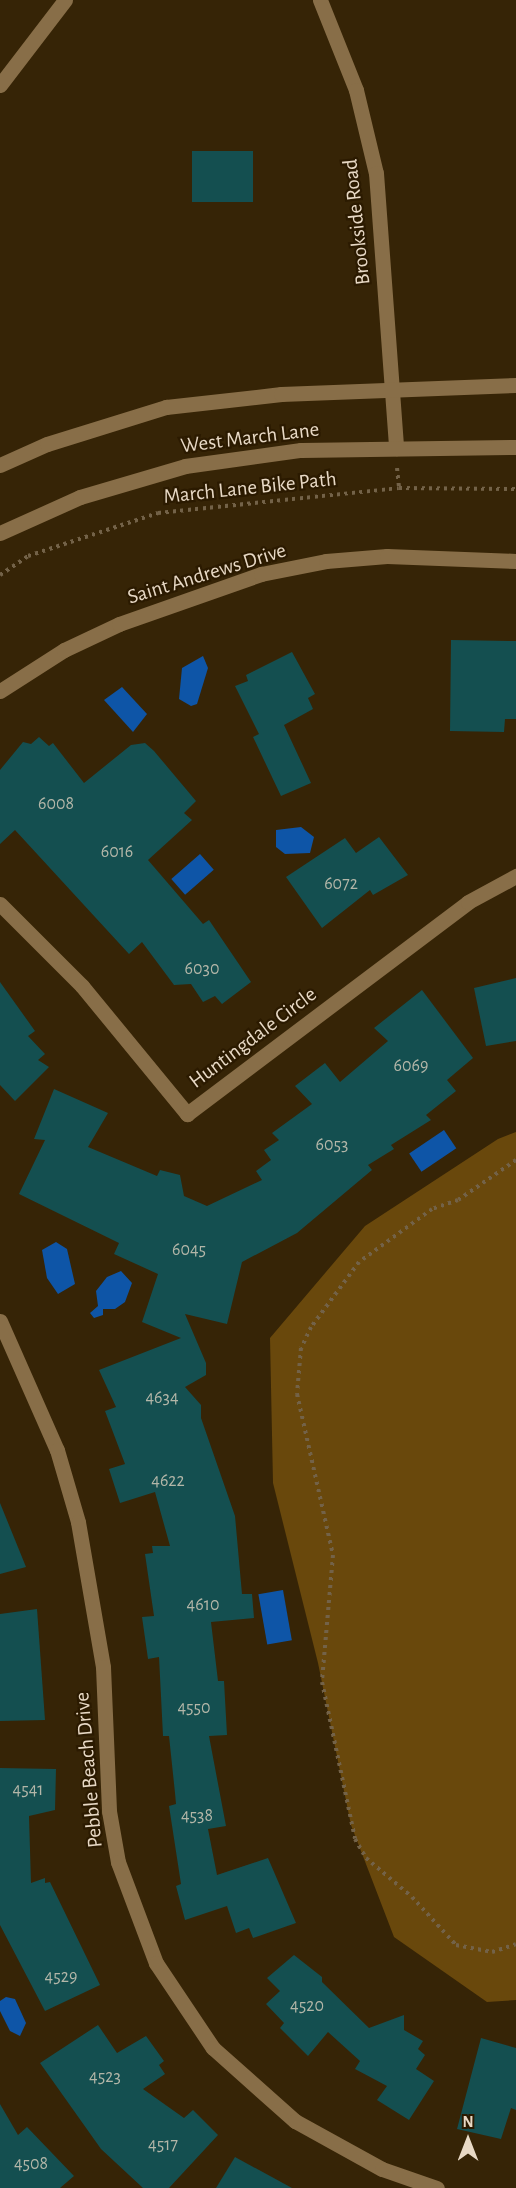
<!DOCTYPE html>
<style>
body{margin:0}
#map{position:relative;width:516px;height:2188px;overflow:hidden;background:#362406;font-family:"Alegreya Sans",sans-serif}
div>[style]{position:absolute}
.green>*{inset:0;background:#69480c}
.water>*{inset:0;background:#0e55a7;transform-origin:0 0}
.building>*{inset:0;background:#144f50;transform-origin:0 0}
.path>*{height:4px;margin-top:-2px;transform-origin:0;background:repeating-linear-gradient(90deg,#736248 0 3px,transparent 0 7.5px)}
.minor>*{height:15px;margin:-7.5px;padding:0 7.5px;transform-origin:7.5px;border-radius:7.5px;background:#886e48}
span{translate:-50% -50%;white-space:nowrap;text-align:center;line-height:1.15;-webkit-text-stroke:4.5px #2b1a00;paint-order:stroke}
.number-label{font-size:18px;color:#b3b6a8}
.number-label span{-webkit-text-stroke-width:0}
.street-label{font-size:21px;color:#e8d9c5}
.north{position:absolute;left:438px;top:2110px;width:60px;height:60px;-webkit-text-stroke:4px #2b1a00;paint-order:stroke;rotate:0deg;font-size:16px;font-weight:700;line-height:24px;text-align:center;color:#e8d9c5}
.north::after{content:'';display:block;margin:auto;width:21px;height:27px;background:#e8d9c5;clip-path:polygon(50% 0,100% 100%,50% 72%,0 100%)}
</style>
<div id="map">
<div class="green">
<div style="clip-path:polygon(516px 1132px,516px 2000px,487px 2002px,394px 1937px,351px 1825px,318px 1663px,273px 1483px,270px 1338px,365px 1226px,498px 1139px)"></div>
</div>
<div class="water">
<div style="clip-path:polygon(203px 656px,208px 668px,197px 704px,191px 706px,179px 699px,182px 668px)"></div>
<div style="clip-path:polygon(122px 687px,147px 714px,133px 732px,104px 700px)"></div>
<div style="clip-path:polygon(301px 827px,314px 837px,310px 853px,285px 854px,276px 847px,276px 830px)"></div>
<div style="left:200px;top:854px;width:21px;height:38px;rotate:49deg"></div>
<div style="left:444px;top:1130px;width:22px;height:42px;rotate:56deg"></div>
<div style="clip-path:polygon(56px 1242px,67px 1249px,75px 1284px,58px 1294px,47px 1278px,42px 1250px)"></div>
<div style="clip-path:polygon(121px 1271px,132px 1283px,125px 1302px,115px 1309px,103px 1309px,103px 1315px,94px 1318px,90px 1313px,98px 1306px,96px 1291px,107px 1277px)"></div>
<div style="left:283px;top:1590px;width:51px;height:25px;rotate:80deg"></div>
<div style="clip-path:polygon(6px 1997px,15px 1999px,26px 2023px,20px 2036px,10px 2031px,0 2011px,0 2001px)"></div>
</div>
<div class="building">
<div style="left:253px;top:151px;width:51px;height:61px;rotate:90deg"></div>
<div style="clip-path:polygon(451px 640px,516px 641px,516px 719px,505px 719px,504px 732px,450px 731px)"></div>
<div style="clip-path:polygon(292px 652px,315px 694px,308px 698px,313px 709px,284px 725px,311px 783px,281px 796px,253px 737px,259px 734px,235px 686px,248px 681px,246px 675px)"></div>
<div style="clip-path:polygon(39px 737px,49px 746px,53px 743px,84px 783px,131px 745px,145px 743px,154px 751px,196px 801px,184px 813px,192px 820px,148px 860px,203px 924px,209px 920px,251px 982px,222px 1004px,215px 996px,203px 1002px,191px 984px,174px 985px,142px 942px,129px 954px,15px 830px,0 844px,0 770px,23px 742px,31px 744px)"></div>
<div style="clip-path:polygon(379px 837px,408px 875px,373px 895px,370px 890px,322px 928px,286px 877px,345px 838px,356px 853px)"></div>
<div style="clip-path:polygon(516px 978px,516px 1041px,486px 1046px,474px 988px)"></div>
<div style="clip-path:polygon(0 982px,35px 1031px,28px 1036px,45px 1054px,38px 1060px,49px 1067px,15px 1101px,0 1085px)"></div>
<div style="clip-path:polygon(422px 990px,473px 1058px,447px 1080px,456px 1091px,426px 1115px,431px 1120px,391px 1145px,394px 1149px,368px 1165px,372px 1170px,297px 1233px,242px 1262px,227px 1324px,185px 1314px,206px 1363px,206px 1375px,185px 1387px,201px 1405px,201px 1418px,235px 1516px,242px 1594px,252px 1594px,254px 1618px,211px 1622px,218px 1681px,224px 1681px,227px 1735px,209px 1736px,226px 1826px,208px 1829px,217px 1875px,268px 1858px,296px 1923px,253px 1938px,249px 1928px,236px 1933px,227px 1906px,185px 1920px,176px 1886px,181px 1884px,169px 1806px,176px 1804px,175px 1793px,169px 1736px,163px 1736px,159px 1657px,148px 1659px,142px 1617px,154px 1616px,145px 1554px,153px 1553px,152px 1546px,170px 1546px,155px 1492px,120px 1503px,109px 1469px,125px 1464px,105px 1411px,116px 1407px,99px 1370px,181px 1338px,142px 1322px,158px 1274px,114px 1254px,119px 1243px,19px 1194px,45px 1140px,34px 1139px,54px 1089px,108px 1113px,88px 1147px,157px 1176px,160px 1170px,180px 1175px,184px 1196px,207px 1206px,262px 1180px,256px 1171px,271px 1160px,264px 1150px,279px 1140px,272px 1133px,312px 1104px,295px 1086px,325px 1063px,340px 1082px,388px 1041px,374px 1028px)"></div>
<div style="clip-path:polygon(0 1503px,26px 1567px,0 1574px)"></div>
<div style="clip-path:polygon(37px 1609px,45px 1720px,0 1721px,0 1614px)"></div>
<div style="clip-path:polygon(0 1768px,56px 1769px,55px 1810px,29px 1816px,31px 1883px,45px 1878px,45px 1883px,50px 1882px,100px 1985px,45px 2011px,0 1925px)"></div>
<div style="clip-path:polygon(294px 1955px,322px 1977px,322px 1982px,369px 2028px,404px 2015px,404px 2030px,423px 2041px,418px 2049px,425px 2055px,416px 2069px,434px 2081px,409px 2120px,377px 2100px,387px 2086px,355px 2069px,360px 2061px,328px 2032px,308px 2056px,280px 2028px,284px 2023px,266px 2004px,280px 1991px,267px 1978px)"></div>
<div style="clip-path:polygon(98px 2025px,117px 2053px,146px 2036px,164px 2061px,159px 2065px,165px 2074px,143px 2089px,184px 2118px,193px 2110px,218px 2135px,169px 2188px,143px 2188px,101px 2149px,40px 2063px)"></div>
<div style="clip-path:polygon(481px 2038px,516px 2048px,516px 2110px,511px 2108px,501px 2139px,457px 2129px)"></div>
<div style="clip-path:polygon(0 2104px,18px 2135px,27px 2127px,74px 2176px,60px 2188px,0 2188px)"></div>
<div style="clip-path:polygon(235px 2157px,292px 2188px,216px 2188px)"></div>
</div>
<div class="path">
<div style="left:397px;top:468px;width:20px;rotate:84deg"></div>
<div style="left:0;top:575px;width:34px;rotate:-34deg"></div>
<div style="left:28px;top:556px;width:137px;rotate:-18.3deg"></div>
<div style="left:158px;top:513px;width:242px;rotate:-5.9deg"></div>
<div style="left:399px;top:488px;width:117px;rotate:0.5deg"></div>
<div style="left:516px;top:1160px;width:70px;rotate:145.4deg"></div>
<div style="left:458px;top:1200px;width:28px;rotate:161deg"></div>
<div style="left:432px;top:1209px;width:90px;rotate:144deg"></div>
<div style="left:359px;top:1262px;width:81px;rotate:126.4deg"></div>
<div style="left:311px;top:1327px;width:23px;rotate:115deg"></div>
<div style="left:301px;top:1348px;width:46px;rotate:95deg"></div>
<div style="left:297px;top:1394px;width:165px;rotate:77.4deg"></div>
<div style="left:333px;top:1555px;width:127px;rotate:95deg"></div>
<div style="left:322px;top:1682px;width:160px;rotate:78.1deg"></div>
<div style="left:355px;top:1839px;width:22px;rotate:60deg"></div>
<div style="left:366px;top:1858px;width:60px;rotate:40.3deg"></div>
<div style="left:412px;top:1897px;width:65px;rotate:47.5deg"></div>
<div style="left:456px;top:1945px;width:37px;rotate:11deg"></div>
<div style="left:492px;top:1952px;width:25px;rotate:-18deg"></div>
</div>
<div class="minor">
<div style="left:320px;top:0;width:97px;rotate:68.2deg"></div>
<div style="left:356px;top:90px;width:85px;rotate:76.5deg"></div>
<div style="left:376px;top:173px;width:276px;rotate:85.8deg"></div>
<div style="left:0;top:85px;width:107px;rotate:-52.6deg"></div>
<div style="left:0;top:465px;width:51px;rotate:-24.1deg"></div>
<div style="left:47px;top:444px;width:125px;rotate:-17.3deg"></div>
<div style="left:166px;top:407px;width:116px;rotate:-6.4deg"></div>
<div style="left:281px;top:394px;width:235px;rotate:-2.2deg"></div>
<div style="left:0;top:533px;width:88px;rotate:-24.2deg"></div>
<div style="left:80px;top:497px;width:109px;rotate:-16.4deg"></div>
<div style="left:185px;top:466px;width:117px;rotate:-7.9deg"></div>
<div style="left:301px;top:450px;width:215px;rotate:-0.8deg"></div>
<div style="left:0;top:691px;width:76px;rotate:-32.6deg"></div>
<div style="left:64px;top:650px;width:61px;rotate:-25.3deg"></div>
<div style="left:119px;top:624px;width:151px;rotate:-19.4deg"></div>
<div style="left:261px;top:574px;width:66px;rotate:-11.3deg"></div>
<div style="left:326px;top:561px;width:61px;rotate:-4.7deg"></div>
<div style="left:387px;top:556px;width:129px;rotate:2.2deg"></div>
<div style="left:0;top:904px;width:116px;rotate:45deg"></div>
<div style="left:82px;top:986px;width:166px;rotate:50.6deg"></div>
<div style="left:187px;top:1114px;width:352px;rotate:-37deg"></div>
<div style="left:468px;top:902px;width:55px;rotate:-28.4deg"></div>
<div style="left:0;top:1321px;width:141px;rotate:66.2deg"></div>
<div style="left:57px;top:1450px;width:75px;rotate:73.7deg"></div>
<div style="left:78px;top:1522px;width:147px;rotate:80.2deg"></div>
<div style="left:103px;top:1667px;width:144px;rotate:87.6deg"></div>
<div style="left:109px;top:1811px;width:52px;rotate:80deg"></div>
<div style="left:118px;top:1862px;width:108px;rotate:69.4deg"></div>
<div style="left:156px;top:1963px;width:102px;rotate:56.2deg"></div>
<div style="left:213px;top:2048px;width:110px;rotate:41.7deg"></div>
<div style="left:295px;top:2121px;width:99px;rotate:28.9deg"></div>
<div style="left:382px;top:2169px;width:58px;rotate:19.1deg"></div>
</div>
<div class="number-label">
<span style="left:56px;top:804px">6008</span>
<span style="left:117px;top:852px">6016</span>
<span style="left:341px;top:884px">6072</span>
<span style="left:202px;top:969px">6030</span>
<span style="left:411px;top:1066px">6069</span>
<span style="left:332px;top:1145px">6053</span>
<span style="left:189px;top:1250px">6045</span>
<span style="left:162px;top:1398px">4634</span>
<span style="left:168px;top:1481px">4622</span>
<span style="left:203px;top:1605px">4610</span>
<span style="left:194px;top:1708px">4550</span>
<span style="left:28px;top:1790px">4541</span>
<span style="left:197px;top:1816px">4538</span>
<span style="left:61px;top:1977px">4529</span>
<span style="left:307px;top:2006px">4520</span>
<span style="left:105px;top:2077px">4523</span>
<span style="left:163px;top:2145px">4517</span>
<span style="left:31px;top:2164px">4508</span>
</div>
<div class="street-label">
<span style="left:357px;top:222px;rotate:-96deg">Brookside Road</span>
<span style="left:250px;top:438px;rotate:-7deg">West March Lane</span>
<span style="left:250px;top:488px;rotate:-6deg">March Lane Bike Path</span>
<span style="left:207px;top:574px;rotate:-17deg">Saint Andrews Drive</span>
<span style="left:253px;top:1038px;rotate:-37deg">Huntingdale Circle</span>
<span style="left:89px;top:1770px;rotate:-95deg">Pebble Beach Drive</span>
</div>
<div class="north">N</div>
</div>
